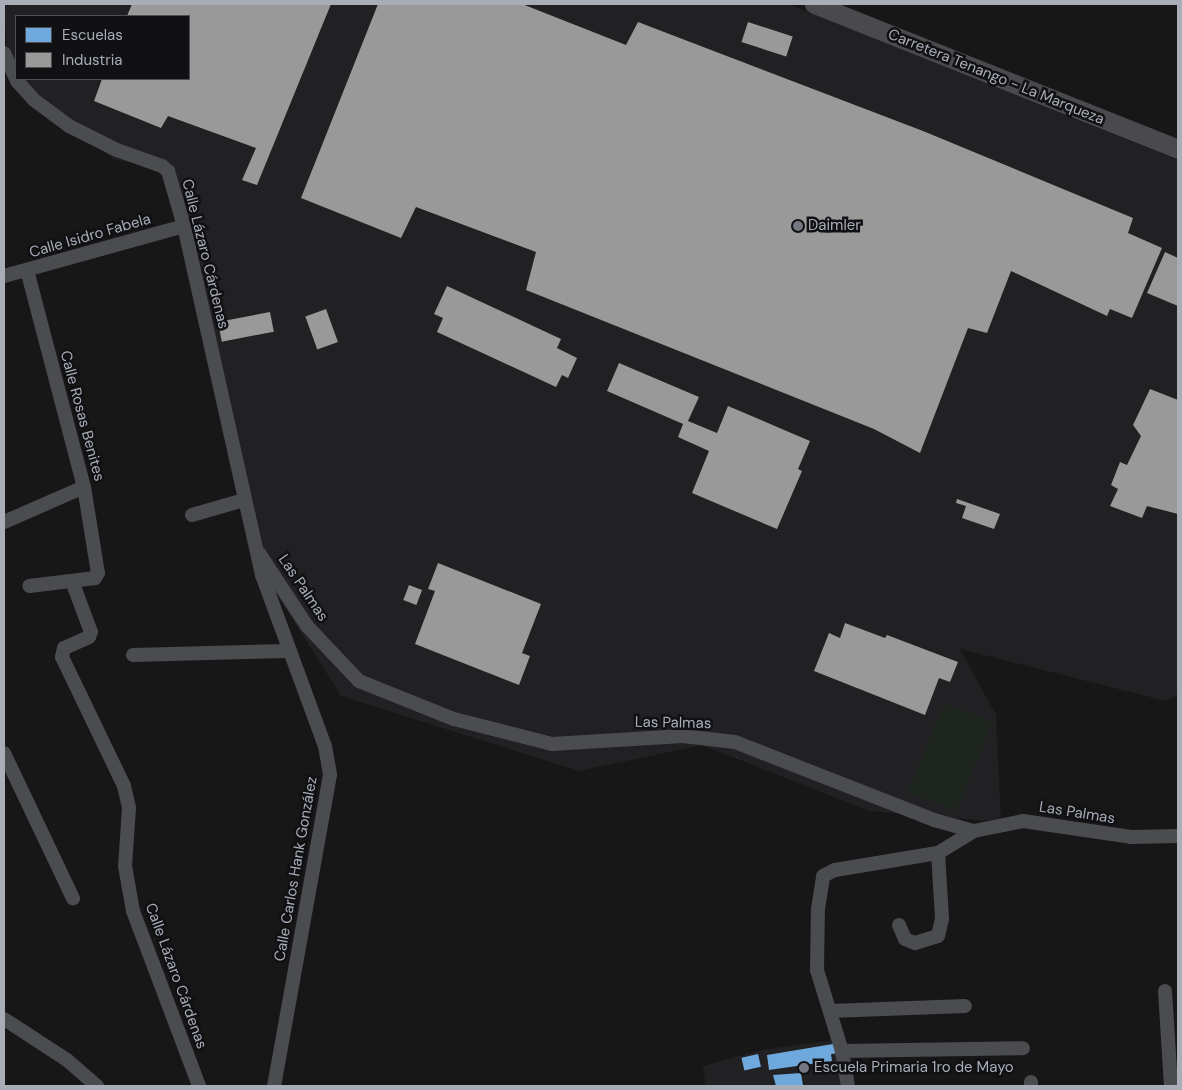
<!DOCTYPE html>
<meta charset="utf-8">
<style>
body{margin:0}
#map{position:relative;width:1182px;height:1090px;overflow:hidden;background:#171717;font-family:"DM Sans",sans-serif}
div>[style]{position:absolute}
.built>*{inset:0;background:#212123}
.green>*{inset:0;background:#1d241e;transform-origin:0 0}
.schools>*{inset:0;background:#6fa8dc;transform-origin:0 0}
.industry>*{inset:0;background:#999;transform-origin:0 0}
.minor>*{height:14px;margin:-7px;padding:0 7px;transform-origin:7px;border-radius:7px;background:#4b4c50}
.secondary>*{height:19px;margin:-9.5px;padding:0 9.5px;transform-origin:9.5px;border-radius:9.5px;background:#4a4a4e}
.dots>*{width:14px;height:14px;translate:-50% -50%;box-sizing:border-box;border:2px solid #111113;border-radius:50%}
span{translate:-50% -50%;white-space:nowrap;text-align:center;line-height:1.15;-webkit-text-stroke:5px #111113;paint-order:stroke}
.street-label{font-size:15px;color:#a8adb8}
.poi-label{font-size:15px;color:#a8adb8}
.left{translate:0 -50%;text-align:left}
.frame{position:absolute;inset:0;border:5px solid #a8adb8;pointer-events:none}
.legend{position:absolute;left:15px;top:15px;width:175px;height:65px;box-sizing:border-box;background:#111113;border:1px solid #4d4f55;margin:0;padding:6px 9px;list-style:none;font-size:15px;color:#a8adb8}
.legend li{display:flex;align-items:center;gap:10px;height:25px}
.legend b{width:25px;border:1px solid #4d4f55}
</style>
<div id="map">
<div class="built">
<div style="clip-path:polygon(4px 4px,788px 4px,1178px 160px,1178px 695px,1166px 701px,960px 649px,996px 715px,1001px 822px,869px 811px,702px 745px,579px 771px,341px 696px,264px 574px,175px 172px,113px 159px,17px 79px,189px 79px,189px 16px,16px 16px,16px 78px,8px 71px)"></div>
<div style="clip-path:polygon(836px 1040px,848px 1086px,706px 1086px,703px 1066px,761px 1050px)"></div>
</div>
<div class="green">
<div style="left:944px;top:703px;width:52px;height:96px;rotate:22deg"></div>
</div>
<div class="schools">
<div style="clip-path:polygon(839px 1043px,842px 1053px,831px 1054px,832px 1061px,769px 1070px,767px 1055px)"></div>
<div style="left:758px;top:1054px;width:13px;height:17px;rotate:77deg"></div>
<div style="clip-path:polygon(801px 1073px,803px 1086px,776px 1086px,773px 1075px)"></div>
</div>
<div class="industry">
<div style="clip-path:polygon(132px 4px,331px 4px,257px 185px,242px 180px,256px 148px,168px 116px,161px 128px,94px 101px,102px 79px,189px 79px,189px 16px,127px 16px)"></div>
<div style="clip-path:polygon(378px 4px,522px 4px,626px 45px,638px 22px,923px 131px,1133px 218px,1128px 233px,1162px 248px,1132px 318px,1110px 309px,1107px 316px,1011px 271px,987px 333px,968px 328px,920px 453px,874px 429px,526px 290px,536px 252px,416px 207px,401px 238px,301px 198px)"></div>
<div style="left:748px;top:22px;width:47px;height:21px;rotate:18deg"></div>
<div style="clip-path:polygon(1165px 252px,1178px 258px,1178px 306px,1147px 293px)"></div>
<div style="clip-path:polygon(447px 286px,561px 339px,557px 348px,577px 358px,568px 378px,562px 375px,556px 387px,437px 332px,443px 318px,434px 314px)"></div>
<div style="left:326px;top:309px;width:35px;height:22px;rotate:70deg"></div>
<div style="left:270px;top:312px;width:20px;height:53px;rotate:79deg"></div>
<div style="clip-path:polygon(619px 363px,699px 397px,688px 421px,717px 433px,728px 406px,810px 441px,798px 469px,802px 471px,777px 529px,692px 493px,709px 451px,678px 437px,683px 424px,607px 391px)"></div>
<div style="clip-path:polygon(1150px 389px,1178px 400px,1178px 514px,1147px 506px,1142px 518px,1110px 506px,1118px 489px,1111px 485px,1120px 462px,1127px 465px,1141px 436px,1133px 425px)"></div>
<div style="clip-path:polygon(957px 499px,1000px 514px,994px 529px,962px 518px,966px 506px,956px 503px)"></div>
<div style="clip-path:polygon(438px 563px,541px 604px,522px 653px,530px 656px,519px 685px,415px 644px,435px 591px,428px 589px)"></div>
<div style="left:409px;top:585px;width:14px;height:16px;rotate:21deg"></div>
<div style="clip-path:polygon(845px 623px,885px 638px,887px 635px,958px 662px,950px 682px,939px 678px,925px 715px,814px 671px,829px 633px,840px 638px)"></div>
</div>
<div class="minor">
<div style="left:4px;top:53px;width:31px;rotate:65deg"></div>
<div style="left:17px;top:81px;width:25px;rotate:48deg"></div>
<div style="left:34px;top:100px;width:44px;rotate:36.6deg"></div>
<div style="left:69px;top:126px;width:54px;rotate:26.6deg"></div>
<div style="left:117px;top:150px;width:48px;rotate:19.6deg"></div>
<div style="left:162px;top:166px;width:8px;rotate:40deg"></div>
<div style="left:168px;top:171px;width:57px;rotate:73.8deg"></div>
<div style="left:184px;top:226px;width:358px;rotate:77.4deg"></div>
<div style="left:262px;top:575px;width:182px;rotate:69.8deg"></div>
<div style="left:325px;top:746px;width:29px;rotate:80deg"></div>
<div style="left:330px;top:775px;width:316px;rotate:100.2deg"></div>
<div style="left:27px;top:270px;width:224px;rotate:75.3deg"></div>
<div style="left:84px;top:487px;width:87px;rotate:80.8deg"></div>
<div style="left:98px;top:573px;width:6px;rotate:121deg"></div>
<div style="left:95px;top:578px;width:66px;rotate:173.1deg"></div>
<div style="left:4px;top:276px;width:187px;rotate:-15.5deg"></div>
<div style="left:192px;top:515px;width:54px;rotate:-16.1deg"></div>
<div style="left:4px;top:522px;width:87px;rotate:-23.6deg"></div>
<div style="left:259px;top:553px;width:87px;rotate:56.7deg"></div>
<div style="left:307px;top:626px;width:76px;rotate:46.6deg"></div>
<div style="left:359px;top:681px;width:102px;rotate:21.8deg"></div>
<div style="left:454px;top:719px;width:101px;rotate:14.3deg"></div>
<div style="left:552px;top:744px;width:131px;rotate:-3.5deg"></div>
<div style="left:683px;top:736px;width:52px;rotate:6.6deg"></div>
<div style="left:735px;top:742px;width:214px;rotate:21.4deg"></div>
<div style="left:934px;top:820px;width:41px;rotate:15.4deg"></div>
<div style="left:974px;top:831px;width:50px;rotate:-11.5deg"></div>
<div style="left:1023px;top:821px;width:109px;rotate:8.4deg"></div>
<div style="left:1131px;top:837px;width:47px;rotate:-1.2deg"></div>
<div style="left:72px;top:581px;width:54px;rotate:69.6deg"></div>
<div style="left:91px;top:632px;width:5px;rotate:112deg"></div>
<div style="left:89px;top:637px;width:27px;rotate:156deg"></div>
<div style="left:64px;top:648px;width:9px;rotate:103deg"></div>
<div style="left:62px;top:657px;width:143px;rotate:64.3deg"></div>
<div style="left:124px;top:786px;width:23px;rotate:77deg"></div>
<div style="left:129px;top:808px;width:58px;rotate:93.9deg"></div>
<div style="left:125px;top:866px;width:46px;rotate:79.9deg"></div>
<div style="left:133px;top:911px;width:187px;rotate:69.3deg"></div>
<div style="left:133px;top:655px;width:157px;rotate:-1.5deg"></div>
<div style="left:4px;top:753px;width:161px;rotate:64.6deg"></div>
<div style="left:899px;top:925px;width:15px;rotate:67deg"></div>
<div style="left:905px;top:939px;width:11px;rotate:22deg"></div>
<div style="left:915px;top:943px;width:24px;rotate:-17deg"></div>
<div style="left:938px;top:936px;width:18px;rotate:-77deg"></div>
<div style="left:942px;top:918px;width:65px;rotate:-93.5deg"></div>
<div style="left:1165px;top:991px;width:95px;rotate:86.4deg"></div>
<div style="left:830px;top:1011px;width:135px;rotate:-2.1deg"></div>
<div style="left:4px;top:1019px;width:75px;rotate:33.1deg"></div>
<div style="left:67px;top:1060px;width:40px;rotate:41deg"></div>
<div style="left:842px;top:1051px;width:181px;rotate:-0.9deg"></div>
<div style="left:1031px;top:1082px;width:4px;rotate:90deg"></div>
<div style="left:848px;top:1086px;width:36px;rotate:-100deg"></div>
<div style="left:842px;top:1051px;width:85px;rotate:-107.2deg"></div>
<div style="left:817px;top:970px;width:61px;rotate:-89.1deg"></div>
<div style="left:818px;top:909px;width:33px;rotate:-81deg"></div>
<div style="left:823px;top:876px;width:13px;rotate:-27deg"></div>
<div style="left:835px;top:870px;width:104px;rotate:-9.4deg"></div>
<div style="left:938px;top:853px;width:42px;rotate:-31.4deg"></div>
</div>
<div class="secondary">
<div style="left:814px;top:4px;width:392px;rotate:21.7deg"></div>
</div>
<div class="dots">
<div style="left:798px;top:226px;background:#757880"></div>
<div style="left:804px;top:1068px;background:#757880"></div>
</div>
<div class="street-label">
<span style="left:996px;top:77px;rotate:22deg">Carretera Tenango - La Marqueza</span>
<span style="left:90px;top:236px;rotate:-16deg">Calle Isidro Fabela</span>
<span style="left:205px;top:254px;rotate:76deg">Calle Lázaro Cárdenas</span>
<span style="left:82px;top:416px;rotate:75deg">Calle Rosas Benites</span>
<span style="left:303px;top:588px;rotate:56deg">Las Palmas</span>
<span style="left:673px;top:723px;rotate:1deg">Las Palmas</span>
<span style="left:1077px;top:813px;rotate:9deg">Las Palmas</span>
<span style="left:296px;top:869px;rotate:-80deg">Calle Carlos Hank González</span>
<span style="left:176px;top:976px;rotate:70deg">Calle Lázaro Cárdenas</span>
</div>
<div class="poi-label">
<span class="left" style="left:808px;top:226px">Daimler</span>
<span class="left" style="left:814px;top:1068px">Escuela Primaria 1ro de Mayo</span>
</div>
<div class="frame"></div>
<ul class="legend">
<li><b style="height:14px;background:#6fa8dc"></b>Escuelas</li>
<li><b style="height:14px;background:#999"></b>Industria</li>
</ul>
</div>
